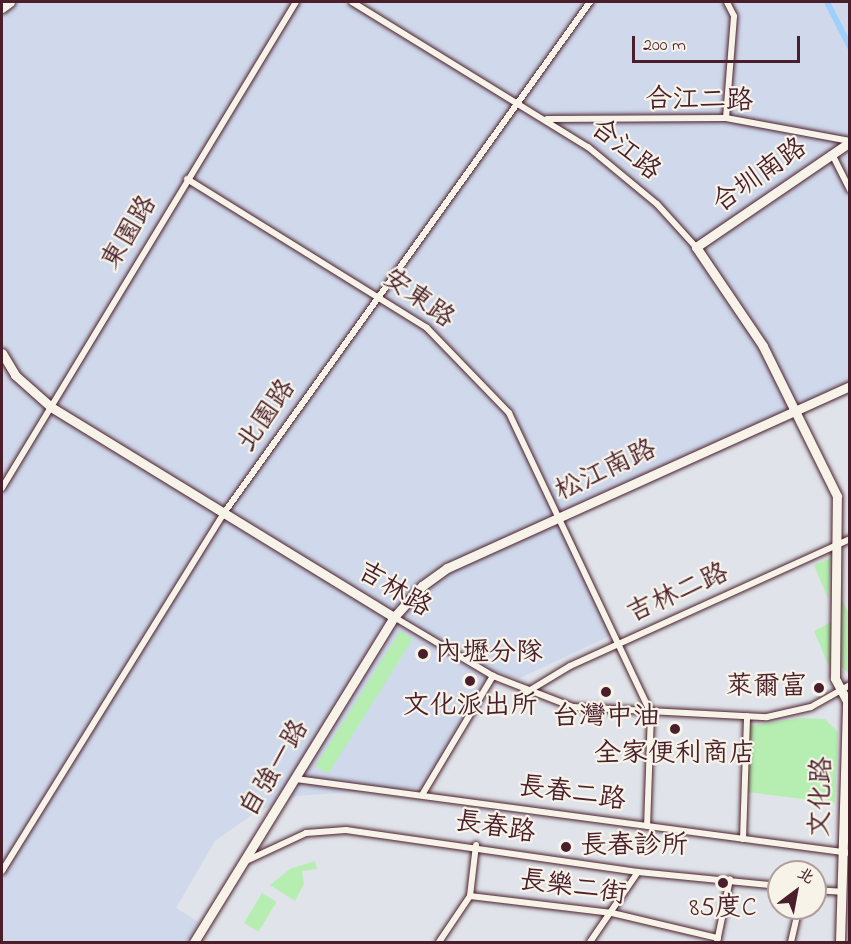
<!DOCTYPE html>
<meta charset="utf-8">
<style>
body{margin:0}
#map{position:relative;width:851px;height:944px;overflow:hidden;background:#e0e4ea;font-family:"Indie Flower","LXGW WenKai TC",sans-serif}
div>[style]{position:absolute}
.built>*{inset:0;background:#d0d9ec}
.green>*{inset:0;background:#b6eeb1;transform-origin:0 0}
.canal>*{height:6px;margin:-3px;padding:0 3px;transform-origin:3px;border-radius:3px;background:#9dd0fb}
.roads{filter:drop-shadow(0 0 2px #4a1f2b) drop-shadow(0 0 2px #4a1f2b)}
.street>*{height:6px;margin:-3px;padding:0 3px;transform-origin:3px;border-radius:3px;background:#f7f3e8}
.secondary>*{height:9px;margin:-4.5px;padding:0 4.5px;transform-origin:4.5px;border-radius:4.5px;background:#f7f3e8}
.dots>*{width:16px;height:16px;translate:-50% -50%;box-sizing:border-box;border:3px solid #f7f3e8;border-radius:50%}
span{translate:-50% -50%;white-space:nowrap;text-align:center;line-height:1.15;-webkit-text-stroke:4.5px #f7f3e8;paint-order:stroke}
.street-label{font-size:27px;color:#4a1f2b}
.poi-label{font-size:27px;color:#4a1f2b}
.left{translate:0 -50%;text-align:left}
.right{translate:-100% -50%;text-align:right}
.frame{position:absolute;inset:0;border:3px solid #4a1f2b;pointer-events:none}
.north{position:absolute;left:767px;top:860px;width:60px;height:60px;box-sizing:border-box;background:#f7f3e8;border:2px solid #b29e9c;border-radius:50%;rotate:32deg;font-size:16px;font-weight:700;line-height:24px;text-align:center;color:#4a1f2b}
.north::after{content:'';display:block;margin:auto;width:21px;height:27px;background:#4a1f2b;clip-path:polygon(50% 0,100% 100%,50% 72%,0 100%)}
.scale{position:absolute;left:632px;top:36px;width:168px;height:27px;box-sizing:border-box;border:3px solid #4a1f2b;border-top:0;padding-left:8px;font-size:18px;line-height:21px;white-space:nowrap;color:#4a1f2b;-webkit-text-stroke:4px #f7f3e8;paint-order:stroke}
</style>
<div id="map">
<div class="built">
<div style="clip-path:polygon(2px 2px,849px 2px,849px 394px,566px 521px,616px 633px,518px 679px,496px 671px,426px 787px,296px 796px,256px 812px,215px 841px,176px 908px,199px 922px,186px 942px,2px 942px)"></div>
</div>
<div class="green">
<div style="clip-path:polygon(831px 558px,828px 599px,814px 565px)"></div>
<div style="clip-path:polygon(841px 597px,849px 615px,849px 674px,841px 666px)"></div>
<div style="clip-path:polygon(833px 621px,830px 669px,814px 631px)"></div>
<div style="left:400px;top:631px;width:15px;height:159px;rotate:32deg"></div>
<div style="clip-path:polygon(802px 718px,825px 719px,838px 732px,835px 803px,747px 792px,749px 726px)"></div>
<div style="clip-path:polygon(315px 861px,317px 869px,302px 871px,304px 884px,295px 901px,270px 885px,290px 869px)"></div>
<div style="left:262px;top:893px;width:17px;height:35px;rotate:31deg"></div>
</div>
<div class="canal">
<div style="left:827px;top:2px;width:51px;rotate:62.9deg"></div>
</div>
<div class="roads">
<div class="street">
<div style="left:352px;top:2px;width:277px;rotate:31.6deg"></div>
<div style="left:588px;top:147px;width:89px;rotate:39.6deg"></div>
<div style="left:657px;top:204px;width:58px;rotate:47.8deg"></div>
<div style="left:726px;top:118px;width:102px;rotate:-85.5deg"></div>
<div style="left:734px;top:16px;width:16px;rotate:-117deg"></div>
<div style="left:547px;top:119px;width:179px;rotate:-0.3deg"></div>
<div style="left:726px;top:118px;width:126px;rotate:10.5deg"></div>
<div style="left:832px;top:154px;width:40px;rotate:63.4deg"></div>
<div style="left:187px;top:179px;width:282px;rotate:31.8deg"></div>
<div style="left:427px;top:328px;width:118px;rotate:46deg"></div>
<div style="left:509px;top:413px;width:332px;rotate:64.7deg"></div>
<div style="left:651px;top:713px;width:113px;rotate:92deg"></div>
<div style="left:2px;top:488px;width:568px;rotate:-58.83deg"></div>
<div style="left:394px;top:617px;width:115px;rotate:30.8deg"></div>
<div style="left:493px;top:676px;width:86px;rotate:21.2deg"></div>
<div style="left:573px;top:707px;width:194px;rotate:3deg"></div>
<div style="left:767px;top:717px;width:45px;rotate:-12.8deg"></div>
<div style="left:811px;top:707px;width:45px;rotate:-29.4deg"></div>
<div style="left:527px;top:692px;width:50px;rotate:-31.2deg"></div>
<div style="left:570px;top:666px;width:307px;rotate:-24.4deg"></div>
<div style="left:296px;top:779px;width:559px;rotate:7.61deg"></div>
<div style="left:422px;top:795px;width:139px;rotate:-59.2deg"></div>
<div style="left:743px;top:839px;width:123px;rotate:-88.1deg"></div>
<div style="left:476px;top:845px;width:51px;rotate:96.7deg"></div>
<div style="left:470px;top:896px;width:143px;rotate:6.8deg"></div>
<div style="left:612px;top:913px;width:109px;rotate:13.3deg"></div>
<div style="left:246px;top:861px;width:66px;rotate:-25deg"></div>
<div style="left:306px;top:833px;width:40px;rotate:-4.3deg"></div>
<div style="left:346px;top:830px;width:295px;rotate:8.2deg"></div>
<div style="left:638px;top:872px;width:142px;rotate:5.7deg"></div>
<div style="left:2px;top:871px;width:421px;rotate:-58.2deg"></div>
<div style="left:224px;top:513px;width:629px;rotate:-54.39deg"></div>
<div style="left:815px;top:890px;width:26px;rotate:4deg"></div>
<div style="left:439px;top:942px;width:55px;rotate:-56deg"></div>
<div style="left:590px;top:942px;width:85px;rotate:-55.6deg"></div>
<div style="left:717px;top:942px;width:64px;rotate:-78.3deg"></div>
<div style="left:791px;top:942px;width:35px;rotate:-77deg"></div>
</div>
<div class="secondary">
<div style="left:2px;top:8px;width:10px;rotate:-37deg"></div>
<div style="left:2px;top:353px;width:26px;rotate:59deg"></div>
<div style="left:15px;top:375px;width:48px;rotate:41.6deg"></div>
<div style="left:51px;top:407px;width:402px;rotate:31.5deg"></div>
<div style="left:194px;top:942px;width:382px;rotate:-58.4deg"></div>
<div style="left:394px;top:617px;width:42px;rotate:-47.9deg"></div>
<div style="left:422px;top:586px;width:31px;rotate:-36deg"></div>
<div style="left:447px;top:568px;width:442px;rotate:-24.3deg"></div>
<div style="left:840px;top:942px;width:241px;rotate:-88.3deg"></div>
<div style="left:847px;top:701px;width:26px;rotate:-118deg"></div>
<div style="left:835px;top:678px;width:182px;rotate:-89.4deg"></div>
<div style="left:837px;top:496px;width:167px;rotate:-116.3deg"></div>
<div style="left:763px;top:346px;width:120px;rotate:-124.1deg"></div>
<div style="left:696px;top:247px;width:186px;rotate:-34.3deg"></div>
</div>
</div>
<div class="dots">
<div style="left:423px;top:654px;background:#4a1f2b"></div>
<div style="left:470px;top:681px;background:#4a1f2b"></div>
<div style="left:819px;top:688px;background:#4a1f2b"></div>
<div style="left:606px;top:692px;background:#4a1f2b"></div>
<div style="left:675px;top:729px;background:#4a1f2b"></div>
<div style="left:566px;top:847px;background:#4a1f2b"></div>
<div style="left:723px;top:883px;background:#4a1f2b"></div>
</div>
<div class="street-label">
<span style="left:699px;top:101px;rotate:1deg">合江二路</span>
<span style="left:625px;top:150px;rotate:39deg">合江路</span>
<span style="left:760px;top:176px;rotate:-35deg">合圳南路</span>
<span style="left:130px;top:233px;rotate:-59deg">東園路</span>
<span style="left:418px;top:299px;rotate:36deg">安東路</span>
<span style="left:267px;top:416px;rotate:-55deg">北園路</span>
<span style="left:606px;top:471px;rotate:-25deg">松江南路</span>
<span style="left:394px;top:590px;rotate:31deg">吉林路</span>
<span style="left:678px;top:594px;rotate:-24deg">吉林二路</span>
<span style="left:275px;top:769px;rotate:-59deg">自強一路</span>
<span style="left:572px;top:794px;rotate:8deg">長春二路</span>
<span style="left:822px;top:797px;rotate:-88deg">文化路</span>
<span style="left:495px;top:828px;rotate:9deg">長春路</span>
<span style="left:573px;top:888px;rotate:8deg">長樂二街</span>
</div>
<div class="poi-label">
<span class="left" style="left:435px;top:654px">內壢分隊</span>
<span class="right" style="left:807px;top:688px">萊爾富</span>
<span style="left:470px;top:707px">文化派出所</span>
<span style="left:606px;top:718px">台灣中油</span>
<span style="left:675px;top:755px">全家便利商店</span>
<span class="left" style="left:580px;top:847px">長春診所</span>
<span style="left:723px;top:909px">85度C</span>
</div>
<div class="frame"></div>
<div class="north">北</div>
<div class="scale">200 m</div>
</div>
